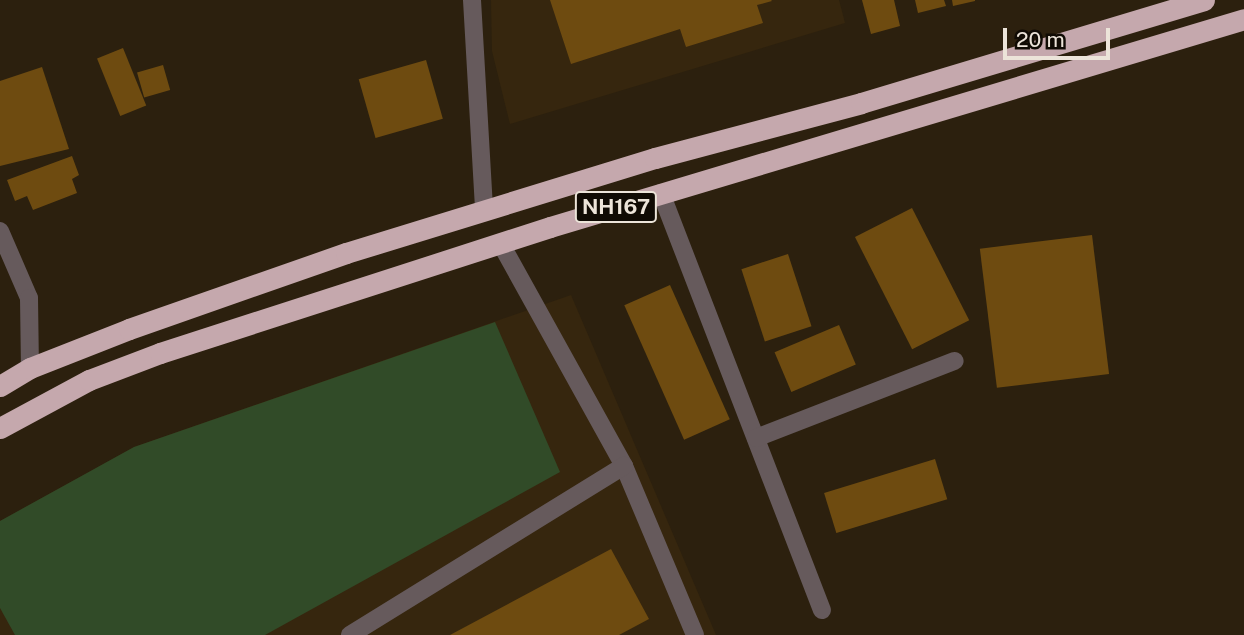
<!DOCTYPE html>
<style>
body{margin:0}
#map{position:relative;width:1244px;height:635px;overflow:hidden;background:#2c200e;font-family:"Public Sans",sans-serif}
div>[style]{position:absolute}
.built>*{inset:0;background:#36260e}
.green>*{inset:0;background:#314b28}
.building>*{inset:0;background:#6e4b10;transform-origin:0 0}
.minor>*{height:18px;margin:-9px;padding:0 9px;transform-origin:9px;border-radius:9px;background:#665a5c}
.highway>*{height:21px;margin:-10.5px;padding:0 10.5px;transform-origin:10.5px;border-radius:10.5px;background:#c5a8ad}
span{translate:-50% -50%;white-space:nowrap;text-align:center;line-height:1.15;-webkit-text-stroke:7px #100b04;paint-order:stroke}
.shield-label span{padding:2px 5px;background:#100b04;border:2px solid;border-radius:5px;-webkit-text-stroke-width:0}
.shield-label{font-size:21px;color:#ece4d9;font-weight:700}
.scale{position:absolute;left:1003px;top:28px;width:107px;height:32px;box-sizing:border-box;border:4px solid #ece4d9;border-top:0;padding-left:9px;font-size:21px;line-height:24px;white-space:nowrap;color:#ece4d9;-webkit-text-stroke:5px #100b04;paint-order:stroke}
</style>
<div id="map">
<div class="built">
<div style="clip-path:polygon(491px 0,839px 0,845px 23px,510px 124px,492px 51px)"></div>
<div style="clip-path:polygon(571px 295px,716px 635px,0 635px,0 521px,134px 447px)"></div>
</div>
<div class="green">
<div style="clip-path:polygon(495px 322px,560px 472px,265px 635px,15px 635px,0 608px,0 521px,134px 447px)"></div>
</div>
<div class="building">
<div style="clip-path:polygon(550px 0,771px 0,772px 1px,757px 5px,763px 23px,686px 47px,680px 29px,571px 64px)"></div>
<div style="clip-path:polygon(862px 0,894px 0,900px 26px,871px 34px)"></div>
<div style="clip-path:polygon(915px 0,944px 0,946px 6px,918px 13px)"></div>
<div style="clip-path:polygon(952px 0,975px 0,975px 1px,953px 6px)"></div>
<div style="left:123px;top:48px;width:62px;height:28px;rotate:68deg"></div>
<div style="left:426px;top:60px;width:61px;height:70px;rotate:74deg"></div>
<div style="left:163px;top:65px;width:26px;height:27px;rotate:74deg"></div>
<div style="clip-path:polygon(42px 67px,69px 149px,0 166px,0 81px)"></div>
<div style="clip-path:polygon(72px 156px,79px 175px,72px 179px,77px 193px,33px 210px,27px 196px,15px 201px,7px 180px)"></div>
<div style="left:912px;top:208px;width:126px;height:64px;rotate:63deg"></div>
<div style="left:1092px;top:235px;width:140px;height:113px;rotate:83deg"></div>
<div style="left:788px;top:254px;width:76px;height:49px;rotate:72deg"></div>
<div style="left:670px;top:285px;width:147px;height:50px;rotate:66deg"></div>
<div style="left:839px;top:325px;width:43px;height:70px;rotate:67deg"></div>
<div style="left:935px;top:459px;width:42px;height:116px;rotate:73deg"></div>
<div style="clip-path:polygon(611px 549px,649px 619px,619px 635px,450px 635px)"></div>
</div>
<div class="minor">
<div style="left:472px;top:0;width:209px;rotate:86.7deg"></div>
<div style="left:661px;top:193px;width:447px;rotate:68.9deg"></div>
<div style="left:0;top:231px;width:73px;rotate:66.6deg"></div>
<div style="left:29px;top:298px;width:70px;rotate:89.2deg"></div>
<div style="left:501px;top:244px;width:254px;rotate:61deg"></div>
<div style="left:624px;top:466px;width:183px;rotate:67.2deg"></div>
<div style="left:756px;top:438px;width:213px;rotate:-21.2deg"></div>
<div style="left:350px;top:635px;width:322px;rotate:-31.7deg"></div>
</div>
<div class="highway">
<div style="left:0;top:386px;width:35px;rotate:-31deg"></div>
<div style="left:30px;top:368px;width:106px;rotate:-21.5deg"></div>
<div style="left:129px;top:329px;width:230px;rotate:-19.3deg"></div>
<div style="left:346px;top:253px;width:323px;rotate:-17.1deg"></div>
<div style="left:655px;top:158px;width:213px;rotate:-14.9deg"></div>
<div style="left:861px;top:103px;width:358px;rotate:-16.7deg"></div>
<div style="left:0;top:428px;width:101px;rotate:-28.3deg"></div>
<div style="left:89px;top:380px;width:76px;rotate:-20.8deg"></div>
<div style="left:160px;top:353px;width:410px;rotate:-17.9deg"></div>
<div style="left:550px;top:227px;width:724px;rotate:-16.68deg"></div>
</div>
<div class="shield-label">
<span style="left:616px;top:207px">NH167</span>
</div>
<div class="scale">20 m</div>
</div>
